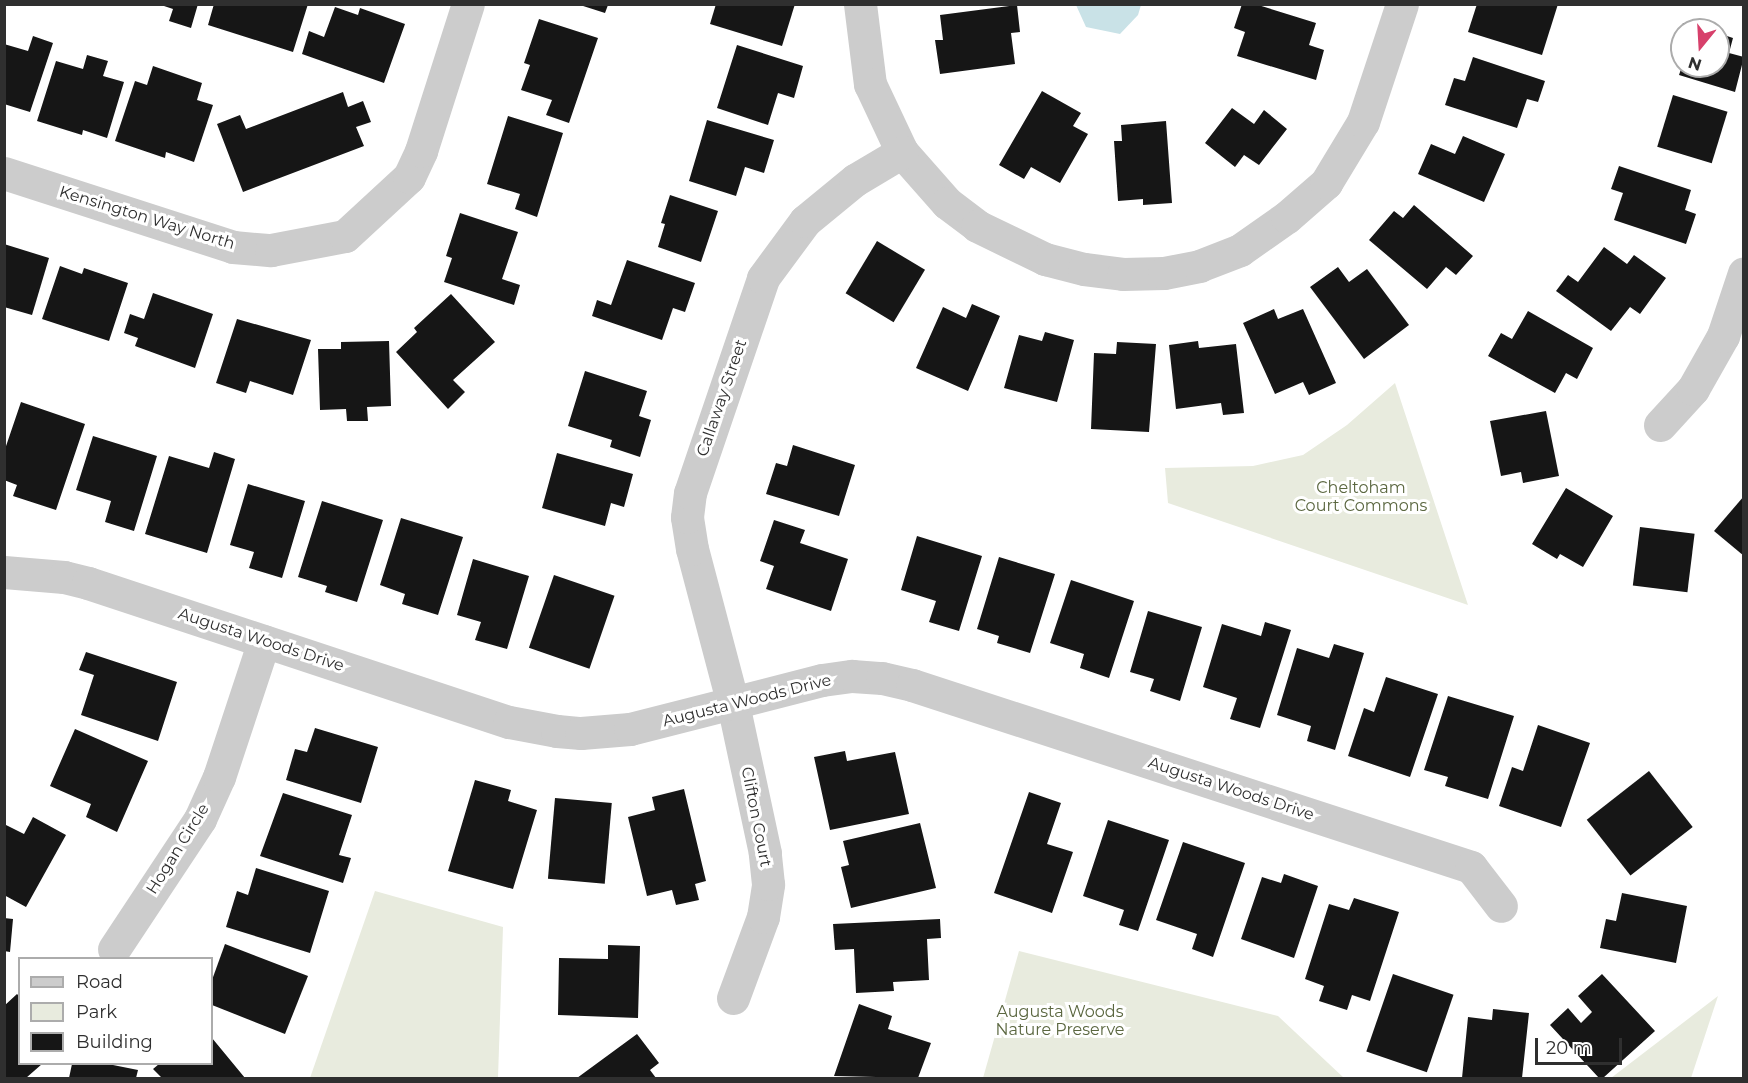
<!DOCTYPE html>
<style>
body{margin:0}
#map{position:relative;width:1748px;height:1083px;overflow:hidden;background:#fff;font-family:Montserrat,sans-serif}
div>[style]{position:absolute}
.green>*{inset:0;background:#e8ebde}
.water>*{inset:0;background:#c9e2e7}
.building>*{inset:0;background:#161616;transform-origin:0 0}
.minor>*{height:33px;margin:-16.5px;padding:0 16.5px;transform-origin:16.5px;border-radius:16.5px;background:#ccc}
span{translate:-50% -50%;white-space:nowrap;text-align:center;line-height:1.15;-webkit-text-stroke:6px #fff;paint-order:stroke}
.street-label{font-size:16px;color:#2f2f2f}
.park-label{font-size:16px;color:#5b6740}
.frame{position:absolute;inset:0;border:6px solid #2f2f2f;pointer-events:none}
.legend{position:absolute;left:18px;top:957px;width:195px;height:108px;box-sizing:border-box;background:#fff;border:2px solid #acacac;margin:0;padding:8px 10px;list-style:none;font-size:18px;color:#2f2f2f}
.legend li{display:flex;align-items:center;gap:12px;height:30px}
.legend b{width:30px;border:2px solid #acacac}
.north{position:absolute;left:1670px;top:18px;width:60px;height:60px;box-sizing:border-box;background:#fff;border:2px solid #acacac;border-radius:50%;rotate:198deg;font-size:16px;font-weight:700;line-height:24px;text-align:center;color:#2f2f2f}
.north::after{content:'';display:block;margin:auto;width:21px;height:27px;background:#d7406b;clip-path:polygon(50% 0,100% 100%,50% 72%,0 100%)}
.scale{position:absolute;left:1535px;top:1038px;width:87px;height:27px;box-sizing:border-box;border:3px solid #2f2f2f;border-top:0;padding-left:8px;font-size:18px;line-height:21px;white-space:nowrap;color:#2f2f2f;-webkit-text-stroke:4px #fff;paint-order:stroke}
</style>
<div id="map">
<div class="green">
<div style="clip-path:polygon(1395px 383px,1468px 605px,1168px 503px,1165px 468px,1253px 466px,1303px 455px,1347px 425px)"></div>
<div style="clip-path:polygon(375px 891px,503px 927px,498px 1078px,310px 1078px)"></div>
<div style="clip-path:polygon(1019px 951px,1278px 1016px,1344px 1078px,983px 1078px)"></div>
<div style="clip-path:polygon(1718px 996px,1691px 1078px,1611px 1078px)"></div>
</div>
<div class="water">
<div style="clip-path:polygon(1076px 5px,1141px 5px,1138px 15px,1120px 34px,1086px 27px)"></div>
</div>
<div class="building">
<div style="clip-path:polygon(198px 4px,191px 28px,169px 21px,173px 9px,161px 5px)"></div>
<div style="clip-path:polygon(214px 4px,232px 6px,308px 4px,293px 52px,208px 25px)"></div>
<div style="clip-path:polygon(716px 4px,795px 4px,782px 46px,710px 24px)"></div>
<div style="clip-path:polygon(1242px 4px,1255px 4px,1316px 23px,1309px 45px,1324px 50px,1316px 80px,1237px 56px,1245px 32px,1234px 28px)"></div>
<div style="clip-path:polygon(1477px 4px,1558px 4px,1542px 55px,1468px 32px)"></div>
<div style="clip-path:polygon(580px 5px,608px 5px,605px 13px)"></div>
<div style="clip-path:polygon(1017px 5px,1020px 32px,1011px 33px,1015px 64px,940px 74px,935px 40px,943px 40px,940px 15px)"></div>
<div style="clip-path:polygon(335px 7px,358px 15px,360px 8px,405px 24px,384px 83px,302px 54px,309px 31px,324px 37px)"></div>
<div style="clip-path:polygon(539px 19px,598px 38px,569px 123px,546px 115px,552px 100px,521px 90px,530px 65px,524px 63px)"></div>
<div style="clip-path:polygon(1683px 23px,1705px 29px,1682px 30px,1682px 52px,1675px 50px)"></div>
<div style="clip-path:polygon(1718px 33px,1733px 38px,1729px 53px,1744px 57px,1735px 92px,1679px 75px,1682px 66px,1718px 66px)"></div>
<div style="clip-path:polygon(33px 36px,53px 43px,30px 112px,4px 104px,4px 44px,28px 51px)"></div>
<div style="clip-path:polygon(737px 45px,803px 66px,794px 98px,778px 93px,768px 125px,717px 108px)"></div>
<div style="clip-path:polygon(87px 55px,108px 61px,103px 76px,124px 82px,107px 138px,83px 130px,82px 135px,37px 121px,56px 61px,83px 69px)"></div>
<div style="clip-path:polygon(1473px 57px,1545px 81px,1538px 102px,1527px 99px,1517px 128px,1445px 105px,1454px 78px,1465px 81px)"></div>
<div style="clip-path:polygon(153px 66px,202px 83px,197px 100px,213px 105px,194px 162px,166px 152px,165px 158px,115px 141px,135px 81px,147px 85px)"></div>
<div style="clip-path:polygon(1042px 91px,1081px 113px,1073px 126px,1088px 134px,1060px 183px,1031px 167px,1024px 179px,999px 165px)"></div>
<div style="clip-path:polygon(343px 92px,348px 107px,363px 101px,371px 122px,356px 127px,364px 146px,243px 192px,217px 124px,240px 115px,246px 129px)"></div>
<div style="left:1673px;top:95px;width:57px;height:54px;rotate:17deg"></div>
<div style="clip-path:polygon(1232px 108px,1254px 124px,1264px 110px,1287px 129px,1259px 165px,1244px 155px,1235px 167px,1205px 143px)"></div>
<div style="clip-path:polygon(508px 116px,563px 133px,537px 217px,515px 209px,520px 194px,487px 184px)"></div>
<div style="clip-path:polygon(707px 120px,774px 140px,764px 173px,745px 167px,736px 196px,689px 181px)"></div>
<div style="clip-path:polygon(1166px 121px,1172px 203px,1143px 205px,1143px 199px,1118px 201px,1114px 141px,1122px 141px,1121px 125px)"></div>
<div style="clip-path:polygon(1463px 136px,1505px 154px,1484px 202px,1418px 174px,1431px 144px,1455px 154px)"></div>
<div style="clip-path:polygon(1619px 166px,1691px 190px,1685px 210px,1696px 214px,1686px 244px,1614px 220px,1623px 193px,1611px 189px)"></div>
<div style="clip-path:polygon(670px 195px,718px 211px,701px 262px,658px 247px,665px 224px,661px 223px)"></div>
<div style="clip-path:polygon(1414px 205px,1473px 256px,1456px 275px,1446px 267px,1427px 289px,1369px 240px,1394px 211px,1403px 218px)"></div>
<div style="clip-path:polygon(460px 213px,518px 232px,502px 279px,520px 285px,514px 305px,444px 282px,452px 258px,446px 256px)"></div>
<div style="left:877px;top:241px;width:56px;height:61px;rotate:31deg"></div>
<div style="clip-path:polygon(4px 244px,49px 258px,32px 315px,4px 307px)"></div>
<div style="clip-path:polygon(1604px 247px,1627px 264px,1634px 255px,1666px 278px,1640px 314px,1630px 307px,1611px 331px,1556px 291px,1568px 275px,1578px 282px)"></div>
<div style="clip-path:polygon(627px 260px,695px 283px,685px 312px,673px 308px,662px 340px,592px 316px,597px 300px,611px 305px)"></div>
<div style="clip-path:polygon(60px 266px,82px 274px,84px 268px,128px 283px,109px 341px,42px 319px)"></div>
<div style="clip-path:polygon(1338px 267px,1349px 282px,1367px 269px,1409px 325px,1364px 359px,1310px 287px)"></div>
<div style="clip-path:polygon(153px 293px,213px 314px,195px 368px,135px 346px,138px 338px,124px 333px,130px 314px,144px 319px)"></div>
<div style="clip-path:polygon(451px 294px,495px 342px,453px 380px,465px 392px,448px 409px,396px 352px,417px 332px,414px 328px)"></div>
<div style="clip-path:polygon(972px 304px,1000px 316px,968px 391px,916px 368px,943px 307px,966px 318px)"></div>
<div style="clip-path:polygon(1274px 309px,1278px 319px,1303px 309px,1336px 383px,1309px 395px,1303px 382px,1275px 394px,1243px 323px)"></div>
<div style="clip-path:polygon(1528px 311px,1593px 348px,1577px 379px,1566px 373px,1555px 393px,1488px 356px,1501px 333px,1512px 339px)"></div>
<div style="clip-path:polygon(237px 319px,311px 340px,293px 395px,250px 381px,246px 393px,216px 383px)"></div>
<div style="clip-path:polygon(1045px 332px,1074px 340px,1057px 402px,1004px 388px,1019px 335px,1042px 341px)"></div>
<div style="clip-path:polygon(389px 341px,391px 406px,367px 407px,368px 421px,347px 421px,346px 409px,320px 410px,318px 349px,341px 349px,341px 342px)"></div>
<div style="clip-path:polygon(1198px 341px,1199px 348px,1236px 344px,1244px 413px,1223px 415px,1221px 403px,1176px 409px,1169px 345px)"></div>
<div style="clip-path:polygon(1117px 342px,1156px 344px,1149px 432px,1091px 429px,1094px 353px,1116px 354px)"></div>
<div style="clip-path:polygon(585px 371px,647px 391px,639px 416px,651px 420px,640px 457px,610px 447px,612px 440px,568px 426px)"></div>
<div style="clip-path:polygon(21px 402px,85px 424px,56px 510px,13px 496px,17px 485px,4px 480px,4px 452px)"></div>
<div style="clip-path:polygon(1546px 411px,1559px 476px,1523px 483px,1521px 472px,1501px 476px,1490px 421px)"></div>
<div style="clip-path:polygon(93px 436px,157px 456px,134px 531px,105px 522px,111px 501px,76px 490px)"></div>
<div style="clip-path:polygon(793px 445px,855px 465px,839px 516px,766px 494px,776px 463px,787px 466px)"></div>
<div style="clip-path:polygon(214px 452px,235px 459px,207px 553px,145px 534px,169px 456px,209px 468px)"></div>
<div style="clip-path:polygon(557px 453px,633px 474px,624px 507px,611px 503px,605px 526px,542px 508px)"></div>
<div style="clip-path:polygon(248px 484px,305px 501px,282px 578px,249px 568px,254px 552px,230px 545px)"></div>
<div style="clip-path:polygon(1566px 488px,1613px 516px,1583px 567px,1560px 554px,1557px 559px,1532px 544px)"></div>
<div style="clip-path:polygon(1744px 496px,1744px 556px,1714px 531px)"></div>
<div style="clip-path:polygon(322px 501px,383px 520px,357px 602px,325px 592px,327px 586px,298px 577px)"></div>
<div style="clip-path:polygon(401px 518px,463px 537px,438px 615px,402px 604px,405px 594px,380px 585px)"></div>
<div style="clip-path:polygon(774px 520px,805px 530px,800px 543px,848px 559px,831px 611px,766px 589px,774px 566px,760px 561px)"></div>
<div style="left:1640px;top:527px;width:55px;height:59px;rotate:7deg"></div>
<div style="clip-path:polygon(917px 536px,982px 556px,959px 631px,929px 622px,936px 601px,901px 590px)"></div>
<div style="clip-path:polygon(999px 557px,1055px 574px,1030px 653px,997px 643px,999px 636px,977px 629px)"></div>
<div style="clip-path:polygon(473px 559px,529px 576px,507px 649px,475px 640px,481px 622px,457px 615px)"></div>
<div style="left:554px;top:575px;width:64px;height:77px;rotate:19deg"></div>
<div style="clip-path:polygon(1071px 580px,1134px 601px,1109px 678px,1080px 668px,1084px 654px,1050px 643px)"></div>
<div style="clip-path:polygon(1148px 611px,1202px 627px,1180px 701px,1150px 691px,1154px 679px,1130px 672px)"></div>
<div style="clip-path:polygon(1265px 622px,1291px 630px,1260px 728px,1230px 719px,1237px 698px,1203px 687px,1222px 624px,1261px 636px)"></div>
<div style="clip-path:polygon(1334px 644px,1364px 653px,1335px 750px,1307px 741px,1311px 726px,1277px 715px,1297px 648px,1329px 658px)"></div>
<div style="clip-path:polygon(86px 652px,177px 682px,158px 741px,81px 715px,94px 675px,79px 670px)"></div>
<div style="clip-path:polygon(1386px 677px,1438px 694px,1410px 777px,1348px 756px,1364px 708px,1374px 712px)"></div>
<div style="clip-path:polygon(1448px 696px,1514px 716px,1488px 799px,1445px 786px,1448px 777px,1424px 770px)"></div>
<div style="clip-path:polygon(1538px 725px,1590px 743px,1561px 827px,1499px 806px,1512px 767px,1523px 771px)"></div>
<div style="clip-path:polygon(315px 728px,378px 747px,361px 803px,286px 780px,295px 749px,307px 752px)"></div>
<div style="clip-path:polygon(75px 729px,148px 761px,117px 832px,86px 817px,91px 804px,50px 786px)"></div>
<div style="clip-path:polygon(845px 751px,847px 761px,895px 752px,909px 814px,830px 830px,814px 757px)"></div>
<div style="left:1649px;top:771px;width:71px;height:79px;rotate:52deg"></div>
<div style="clip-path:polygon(475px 780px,511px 790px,508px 801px,537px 810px,513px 889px,448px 871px)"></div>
<div style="clip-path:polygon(684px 789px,706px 881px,695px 884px,699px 900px,676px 905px,672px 890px,647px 896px,628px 817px,655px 810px,652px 797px)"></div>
<div style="clip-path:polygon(1029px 792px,1061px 803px,1047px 844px,1073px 852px,1052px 913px,994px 893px)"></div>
<div style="clip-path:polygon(283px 793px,352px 815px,339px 855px,351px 858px,343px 883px,260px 856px)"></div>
<div style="left:555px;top:798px;width:57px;height:81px;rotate:5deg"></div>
<div style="clip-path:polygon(33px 817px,66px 835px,26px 907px,4px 895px,4px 824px,24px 834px)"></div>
<div style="clip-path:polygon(1108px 820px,1169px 840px,1138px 931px,1119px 925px,1124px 910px,1083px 896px)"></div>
<div style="clip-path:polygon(920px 823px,936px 888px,851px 908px,841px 867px,849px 865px,843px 841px)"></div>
<div style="clip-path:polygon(1183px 842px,1245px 863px,1213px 957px,1192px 949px,1197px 934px,1156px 920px)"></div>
<div style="clip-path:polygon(256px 868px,329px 891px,310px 953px,226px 927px,237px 891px,248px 895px)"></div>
<div style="clip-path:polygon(1284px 874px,1318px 886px,1294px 958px,1241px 939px,1262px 877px,1281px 883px)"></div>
<div style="clip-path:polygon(1622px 893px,1687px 906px,1676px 963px,1600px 948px,1606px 919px,1616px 921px)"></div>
<div style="clip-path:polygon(1354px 898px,1399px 912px,1370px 1001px,1352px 995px,1347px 1010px,1319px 1001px,1324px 986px,1305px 979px,1329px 904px,1349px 910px)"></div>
<div style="clip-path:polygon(4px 918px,13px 919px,10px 952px,4px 951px)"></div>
<div style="clip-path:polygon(940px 919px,941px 938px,927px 939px,929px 980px,893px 982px,894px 991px,856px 993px,854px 949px,835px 950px,833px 924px)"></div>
<div style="clip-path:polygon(225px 944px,308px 976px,285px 1034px,212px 1005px,212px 980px)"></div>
<div style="clip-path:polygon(608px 945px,640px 946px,638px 1018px,558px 1015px,559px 958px,608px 959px)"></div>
<div style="left:1393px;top:974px;width:64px;height:82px;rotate:19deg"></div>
<div style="clip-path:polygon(1602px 974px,1655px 1031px,1603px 1078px,1599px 1078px,1550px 1025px,1568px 1008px,1581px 1023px,1592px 1012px,1578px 996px)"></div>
<div style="clip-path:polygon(17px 994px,20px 997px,20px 1064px,42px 1064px,26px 1078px,4px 1078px,4px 1006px)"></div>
<div style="clip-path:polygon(859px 1004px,892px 1016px,888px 1029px,931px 1043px,918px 1078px,834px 1076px)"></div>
<div style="clip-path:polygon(1493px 1009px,1529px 1013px,1522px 1078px,1462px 1078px,1468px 1017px,1492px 1020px)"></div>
<div style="clip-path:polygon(637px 1034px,659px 1063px,650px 1070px,656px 1078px,577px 1078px)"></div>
<div style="clip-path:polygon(212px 1038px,245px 1078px,162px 1078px,153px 1069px,159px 1064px,212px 1064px)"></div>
<div style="clip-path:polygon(72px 1064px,108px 1064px,138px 1070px,136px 1078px,69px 1078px)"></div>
</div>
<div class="minor">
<div style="left:860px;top:4px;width:81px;rotate:82.9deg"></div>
<div style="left:870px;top:84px;width:75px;rotate:64.8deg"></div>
<div style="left:902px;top:152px;width:68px;rotate:48.6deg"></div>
<div style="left:947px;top:203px;width:38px;rotate:37deg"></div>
<div style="left:977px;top:226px;width:76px;rotate:25.9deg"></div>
<div style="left:1045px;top:259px;width:40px;rotate:14.4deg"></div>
<div style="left:1084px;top:269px;width:39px;rotate:7deg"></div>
<div style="left:1123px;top:274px;width:41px;rotate:-1.4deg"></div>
<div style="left:1164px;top:273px;width:36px;rotate:-11deg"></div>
<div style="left:1199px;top:266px;width:44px;rotate:-21.3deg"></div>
<div style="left:1240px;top:250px;width:57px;rotate:-35.1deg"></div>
<div style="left:1287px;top:217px;width:52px;rotate:-41.1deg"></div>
<div style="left:1326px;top:183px;width:71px;rotate:-58.8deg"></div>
<div style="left:1363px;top:122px;width:124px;rotate:-71.7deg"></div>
<div style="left:4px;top:173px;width:241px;rotate:17.9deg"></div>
<div style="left:233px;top:247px;width:38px;rotate:5deg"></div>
<div style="left:271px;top:250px;width:75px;rotate:-10.7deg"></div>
<div style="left:345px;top:236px;width:87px;rotate:-42.7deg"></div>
<div style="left:409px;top:177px;width:29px;rotate:-65deg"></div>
<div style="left:421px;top:151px;width:154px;rotate:-72.3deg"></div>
<div style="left:1660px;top:425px;width:49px;rotate:-47.5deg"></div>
<div style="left:1693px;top:389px;width:61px;rotate:-60.5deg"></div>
<div style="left:1723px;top:336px;width:66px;rotate:-71.6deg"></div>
<div style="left:4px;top:572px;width:60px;rotate:4.8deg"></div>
<div style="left:64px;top:577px;width:25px;rotate:14deg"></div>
<div style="left:88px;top:583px;width:443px;rotate:18.3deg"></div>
<div style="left:509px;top:722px;width:49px;rotate:10.6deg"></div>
<div style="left:557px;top:731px;width:24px;rotate:5deg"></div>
<div style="left:581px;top:733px;width:49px;rotate:-4.7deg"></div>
<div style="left:630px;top:729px;width:198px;rotate:-14.3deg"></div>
<div style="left:822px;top:680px;width:30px;rotate:-8deg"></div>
<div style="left:852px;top:676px;width:30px;rotate:4deg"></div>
<div style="left:882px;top:678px;width:31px;rotate:13deg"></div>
<div style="left:912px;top:685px;width:588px;rotate:18.03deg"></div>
<div style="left:1471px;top:867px;width:49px;rotate:52.4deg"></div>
<div style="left:114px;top:949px;width:156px;rotate:-56.5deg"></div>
<div style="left:200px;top:819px;width:46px;rotate:-65.7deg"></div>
<div style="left:219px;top:777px;width:143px;rotate:-71.7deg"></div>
<div style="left:733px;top:998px;width:86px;rotate:-69.7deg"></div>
<div style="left:763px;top:917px;width:33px;rotate:-81deg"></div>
<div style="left:768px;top:884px;width:31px;rotate:-96deg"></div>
<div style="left:765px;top:853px;width:152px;rotate:-102.1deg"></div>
<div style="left:733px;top:704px;width:160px;rotate:-104.8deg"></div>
<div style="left:692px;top:549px;width:32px;rotate:-99deg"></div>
<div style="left:687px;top:517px;width:24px;rotate:-83deg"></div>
<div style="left:690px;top:493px;width:227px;rotate:-71.2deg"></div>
<div style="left:763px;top:278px;width:71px;rotate:-53.6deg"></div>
<div style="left:805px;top:221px;width:65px;rotate:-39.4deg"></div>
<div style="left:855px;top:180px;width:55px;rotate:-30.8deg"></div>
</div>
<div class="street-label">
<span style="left:147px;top:218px;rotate:17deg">Kensington Way North</span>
<span style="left:722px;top:398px;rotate:-71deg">Callaway Street</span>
<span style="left:261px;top:640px;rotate:18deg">Augusta Woods Drive</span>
<span style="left:747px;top:701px;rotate:-14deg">Augusta Woods Drive</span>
<span style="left:1231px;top:789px;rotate:18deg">Augusta Woods Drive</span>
<span style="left:756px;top:817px;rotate:79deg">Clifton Court</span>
<span style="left:178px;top:849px;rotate:-58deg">Hogan Circle</span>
</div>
<div class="park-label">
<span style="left:1361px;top:497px">Cheltoham<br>Court Commons</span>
<span style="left:1060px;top:1021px">Augusta Woods<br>Nature Preserve</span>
</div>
<div class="frame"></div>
<ul class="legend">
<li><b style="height:8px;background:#ccc"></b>Road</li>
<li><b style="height:16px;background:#e8ebde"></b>Park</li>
<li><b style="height:16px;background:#161616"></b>Building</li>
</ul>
<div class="north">N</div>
<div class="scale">20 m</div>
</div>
